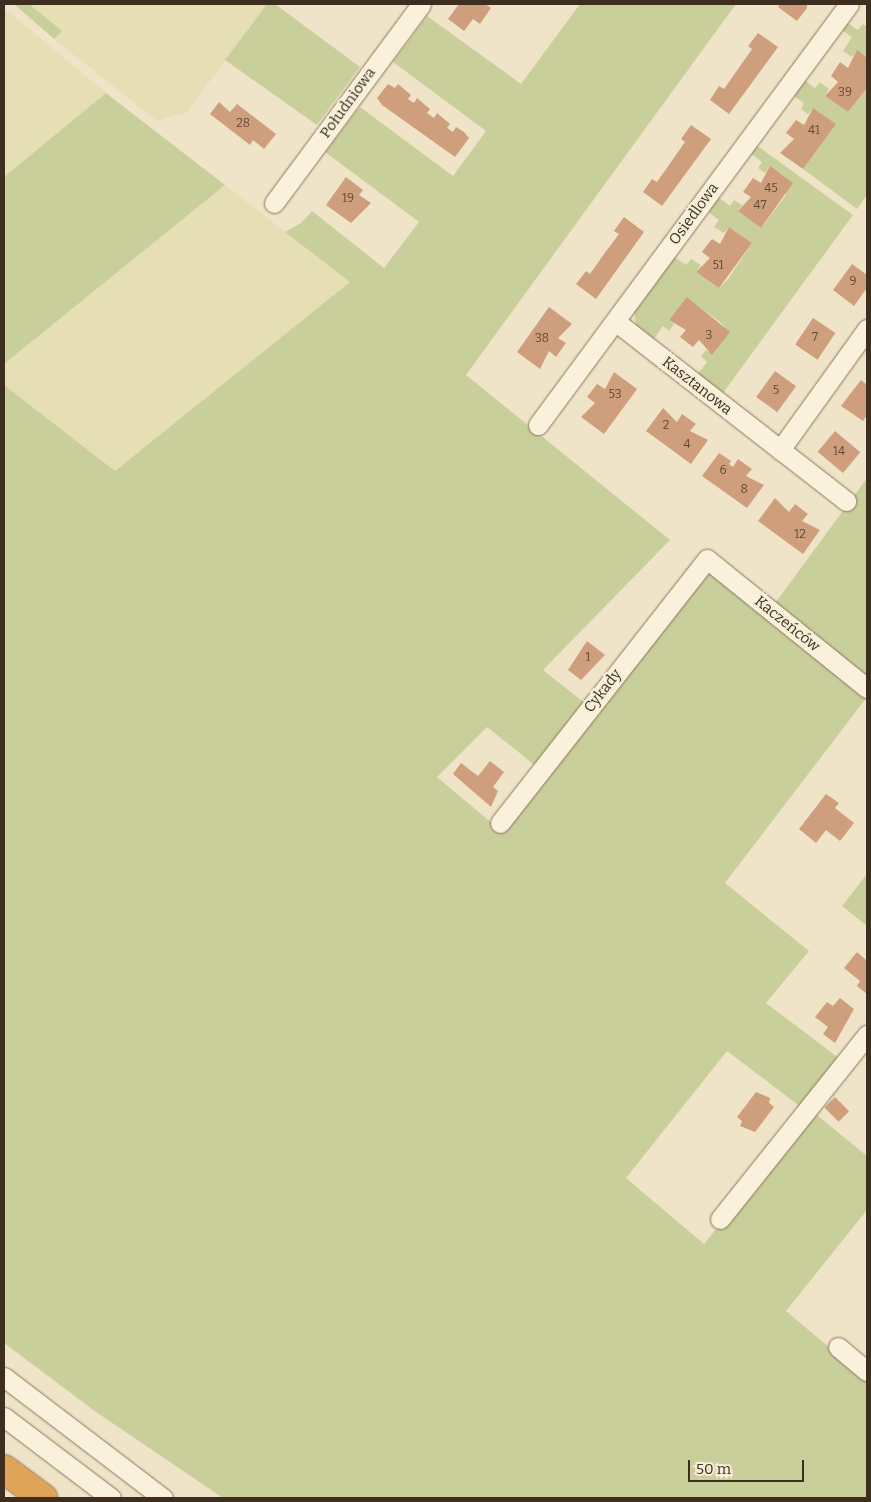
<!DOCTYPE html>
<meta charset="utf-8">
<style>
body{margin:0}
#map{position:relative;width:871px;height:1502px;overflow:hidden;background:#f0e4c8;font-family:Bitter,serif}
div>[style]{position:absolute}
.farmland>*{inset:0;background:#e6deb5}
.green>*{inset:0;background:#c9cf9b}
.building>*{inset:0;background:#cf9f7d;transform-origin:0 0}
.roads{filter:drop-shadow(0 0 1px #8d765c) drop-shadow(0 0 1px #8d765c)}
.minor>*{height:19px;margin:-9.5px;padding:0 9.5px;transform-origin:9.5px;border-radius:9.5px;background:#faf1dc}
.highway>*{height:28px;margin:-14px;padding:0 14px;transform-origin:14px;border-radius:14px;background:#e0a458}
span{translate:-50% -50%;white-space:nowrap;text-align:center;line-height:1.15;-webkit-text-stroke:4px #f7eed8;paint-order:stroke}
.number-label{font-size:12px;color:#624a37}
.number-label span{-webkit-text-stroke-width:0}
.street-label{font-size:15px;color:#3d2e20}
.frame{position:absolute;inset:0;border:5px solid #3d2e20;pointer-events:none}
.scale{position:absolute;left:688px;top:1460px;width:116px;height:22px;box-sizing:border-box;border:2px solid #3d2e20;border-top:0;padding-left:6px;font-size:15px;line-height:18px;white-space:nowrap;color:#3d2e20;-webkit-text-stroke:4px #f7eed8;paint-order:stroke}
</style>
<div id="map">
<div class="farmland">
<div style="clip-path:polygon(29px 4px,267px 4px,187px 112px,157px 121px,54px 39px,62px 31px)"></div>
<div style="clip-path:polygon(4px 8px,106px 93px,4px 177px)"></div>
<div style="clip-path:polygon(225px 185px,350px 282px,115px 471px,4px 385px,4px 364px)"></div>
</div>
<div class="green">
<div style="clip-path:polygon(14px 4px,29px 4px,62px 31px,54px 39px)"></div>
<div style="clip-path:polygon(267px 4px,275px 4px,360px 67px,317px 125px,225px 60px)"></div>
<div style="clip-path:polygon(580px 4px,736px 4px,466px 375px,670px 540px,543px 670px,586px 704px,537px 767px,487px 727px,437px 777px,493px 824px,705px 568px,867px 697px,725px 883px,809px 951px,766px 1003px,840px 1059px,802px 1108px,727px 1051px,626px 1178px,704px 1244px,812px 1111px,867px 1156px,867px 1210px,786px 1311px,867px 1379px,867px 1498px,223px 1498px,96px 1412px,4px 1343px,4px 385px,115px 471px,350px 282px,285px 232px,301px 223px,312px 211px,384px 268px,419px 222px,325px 152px,360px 107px,453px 176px,486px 131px,393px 62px,427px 16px,521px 84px)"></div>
<div style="clip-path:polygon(846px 22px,858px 30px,863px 24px,867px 27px,867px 58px,857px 51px,852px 57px,843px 51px,852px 37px,840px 29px)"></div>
<div style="clip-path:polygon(803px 79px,815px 88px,820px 82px,829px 89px,825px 96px,848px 112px,867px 88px,867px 195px,857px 209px,803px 169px,835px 124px,813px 108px,808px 114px,801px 109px,804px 103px,792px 95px)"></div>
<div style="clip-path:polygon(106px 93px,225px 185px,4px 364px,4px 177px)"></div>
<div style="clip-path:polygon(756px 145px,853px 215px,723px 393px,697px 375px,707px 362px,701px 356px,706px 350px,713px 354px,729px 332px,720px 322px,687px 298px,669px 320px,674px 324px,669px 331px,663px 326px,653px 340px,636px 327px,634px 310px,673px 256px,686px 265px,691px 259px,701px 265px,696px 272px,719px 288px,729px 278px,752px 243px,729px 227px,724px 233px,714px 227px,719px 220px,707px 211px,718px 197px,730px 206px,734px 200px,742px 205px,738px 211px,761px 228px,786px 195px,770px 166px,765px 173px,758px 168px,762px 162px,750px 153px)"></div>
<div style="clip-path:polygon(867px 478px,867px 684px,773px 606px)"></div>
<div style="clip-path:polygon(867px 874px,867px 926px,842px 906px)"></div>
</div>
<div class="building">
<div style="clip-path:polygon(459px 4px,485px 4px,491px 8px,480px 24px,473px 19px,464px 31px,448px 19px)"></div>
<div style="clip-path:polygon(780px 4px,807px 4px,807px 8px,797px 21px,778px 7px)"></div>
<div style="clip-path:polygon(758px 33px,778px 47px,729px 114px,710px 100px,719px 86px,724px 89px,752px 49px,748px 46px)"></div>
<div style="clip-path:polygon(857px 50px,867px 58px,867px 88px,848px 112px,825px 96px,838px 82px,831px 76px,840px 62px,848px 68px)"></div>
<div style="clip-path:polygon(388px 84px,395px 88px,398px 84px,411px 95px,408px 99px,414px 103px,417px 98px,430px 109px,427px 113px,434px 118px,437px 113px,450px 124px,447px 128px,453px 132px,456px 127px,464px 132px,469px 138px,455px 157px,382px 105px,377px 98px)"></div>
<div style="clip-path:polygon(219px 102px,230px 112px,237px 104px,276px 134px,264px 149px,253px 140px,250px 145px,210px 114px)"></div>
<div style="clip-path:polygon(813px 108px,836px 124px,803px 169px,780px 153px,794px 139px,786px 133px,796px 120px,804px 125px)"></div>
<div style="clip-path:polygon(691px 125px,711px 139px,662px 206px,643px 192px,652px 179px,657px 182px,685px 142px,681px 139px)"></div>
<div style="clip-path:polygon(770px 166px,793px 183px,761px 228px,738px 211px,751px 197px,743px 192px,753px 178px,761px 183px)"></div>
<div style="clip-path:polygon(346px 177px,363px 190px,359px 195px,371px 203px,351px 223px,326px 205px)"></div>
<div style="clip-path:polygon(624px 217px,644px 232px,596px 299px,576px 284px,586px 271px,590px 274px,604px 254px,619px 234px,614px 231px)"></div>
<div style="clip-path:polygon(729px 227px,752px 243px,719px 288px,696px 272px,710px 258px,702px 252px,707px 245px,712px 239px,720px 244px)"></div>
<div style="clip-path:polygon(852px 264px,867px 275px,867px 288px,854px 306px,833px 290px)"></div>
<div style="clip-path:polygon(687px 297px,730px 332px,712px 355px,699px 340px,693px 347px,680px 337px,686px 330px,669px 320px)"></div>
<div style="clip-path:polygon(549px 307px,572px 324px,558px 338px,566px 343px,556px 357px,549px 351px,540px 369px,517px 352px)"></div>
<div style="left:813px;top:318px;width:27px;height:32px;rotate:34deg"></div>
<div style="left:775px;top:371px;width:26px;height:32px;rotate:36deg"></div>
<div style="clip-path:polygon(614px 372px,637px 389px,604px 434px,581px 417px,595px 403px,587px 397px,597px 384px,605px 389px)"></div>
<div style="clip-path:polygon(861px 380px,867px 385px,867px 415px,863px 421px,841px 406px)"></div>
<div style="clip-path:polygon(663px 408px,677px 422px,682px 414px,696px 424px,690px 431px,708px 440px,691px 464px,646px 431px)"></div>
<div style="left:835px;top:431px;width:33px;height:27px;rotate:40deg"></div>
<div style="clip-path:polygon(719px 453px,731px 461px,729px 464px,733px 467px,738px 459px,752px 469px,746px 476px,764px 485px,747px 508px,702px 476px)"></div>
<div style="clip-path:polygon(775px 498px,789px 512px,795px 504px,808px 514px,802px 521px,820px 530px,803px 554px,758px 521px)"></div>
<div style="clip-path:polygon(587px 641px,605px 655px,581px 680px,568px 670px)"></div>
<div style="clip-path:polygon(490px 761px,504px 772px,493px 787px,498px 791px,491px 807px,453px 774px,461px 763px,478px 776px)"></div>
<div style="clip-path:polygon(826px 794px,839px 803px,835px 808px,854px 823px,840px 841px,826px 830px,816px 843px,799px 829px)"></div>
<div style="clip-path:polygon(857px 952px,867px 961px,867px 994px,857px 986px,860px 981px,844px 968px)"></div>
<div style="clip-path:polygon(840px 998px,854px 1009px,835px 1043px,823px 1034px,828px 1027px,815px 1017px,827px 1002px,833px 1006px)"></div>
<div style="clip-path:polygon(756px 1092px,770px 1098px,769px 1103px,774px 1107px,755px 1132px,740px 1126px,742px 1121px,737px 1117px)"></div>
<div style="left:835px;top:1097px;width:20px;height:15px;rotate:45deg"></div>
</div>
<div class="roads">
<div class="minor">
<div style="left:274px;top:203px;width:247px;rotate:-53.5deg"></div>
<div style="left:615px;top:321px;width:293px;rotate:37.9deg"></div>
<div style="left:538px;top:425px;width:523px;rotate:-53.55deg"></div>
<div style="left:780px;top:450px;width:149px;rotate:-54.3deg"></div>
<div style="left:500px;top:823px;width:335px;rotate:-51.9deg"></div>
<div style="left:707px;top:559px;width:206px;rotate:38.9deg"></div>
<div style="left:720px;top:1219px;width:236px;rotate:-51.4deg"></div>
<div style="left:838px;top:1347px;width:38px;rotate:40deg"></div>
<div style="left:4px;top:1377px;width:200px;rotate:37.3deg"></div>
<div style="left:4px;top:1417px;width:134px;rotate:37.1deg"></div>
</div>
<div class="highway">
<div style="left:4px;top:1469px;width:49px;rotate:36.6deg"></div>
</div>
</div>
<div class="number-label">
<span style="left:845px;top:93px">39</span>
<span style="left:243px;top:124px">28</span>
<span style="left:814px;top:131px">41</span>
<span style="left:771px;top:189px">45</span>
<span style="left:348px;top:199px">19</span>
<span style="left:760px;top:206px">47</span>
<span style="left:718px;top:266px">51</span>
<span style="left:853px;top:282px">9</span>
<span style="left:709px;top:336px">3</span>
<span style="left:815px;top:338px">7</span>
<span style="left:542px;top:339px">38</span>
<span style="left:776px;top:391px">5</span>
<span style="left:615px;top:395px">53</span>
<span style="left:666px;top:426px">2</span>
<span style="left:687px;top:445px">4</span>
<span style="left:839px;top:452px">14</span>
<span style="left:723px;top:471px">6</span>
<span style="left:744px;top:490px">8</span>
<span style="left:800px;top:535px">12</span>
<span style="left:588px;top:658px">1</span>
</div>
<div class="street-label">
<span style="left:348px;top:103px;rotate:-54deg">Południowa</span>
<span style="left:694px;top:214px;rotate:-54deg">Osiedlowa</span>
<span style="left:697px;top:386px;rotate:38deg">Kasztanowa</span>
<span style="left:787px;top:624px;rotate:39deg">Kaczeńców</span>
<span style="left:603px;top:691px;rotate:-52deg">Cykady</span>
</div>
<div class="frame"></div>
<div class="scale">50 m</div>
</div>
